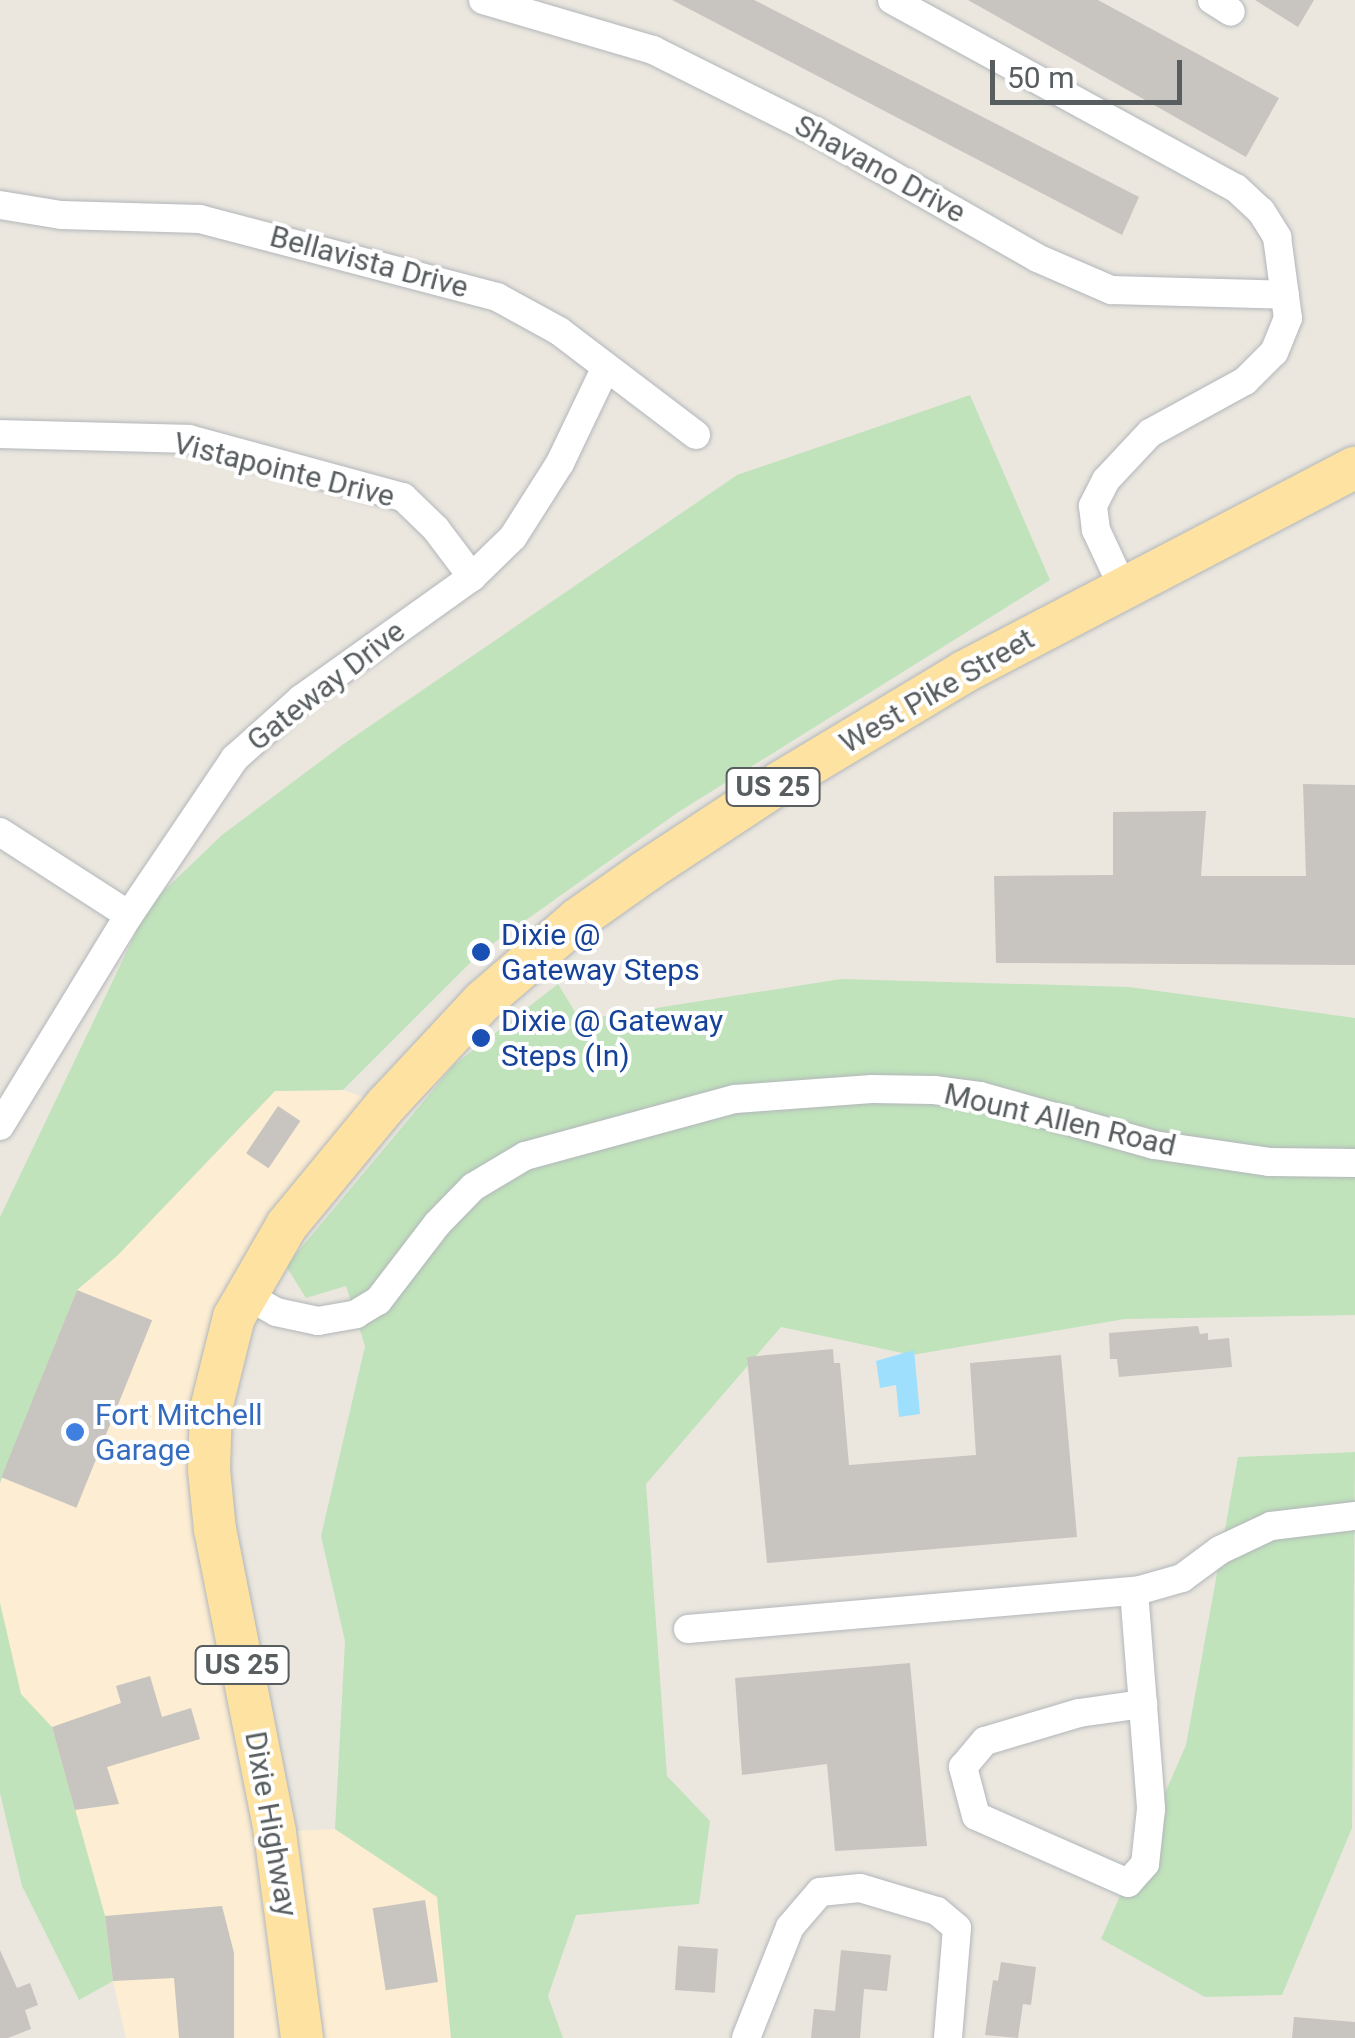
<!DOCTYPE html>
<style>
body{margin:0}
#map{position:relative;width:1355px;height:2038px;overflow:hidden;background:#ebe7df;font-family:Roboto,sans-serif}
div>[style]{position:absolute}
.commercial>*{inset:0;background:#fcedd3}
.green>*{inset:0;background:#c0e3bb}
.water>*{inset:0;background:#9edffd}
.building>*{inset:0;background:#c8c4bf;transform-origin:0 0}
.roads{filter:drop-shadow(0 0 2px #b2b6ba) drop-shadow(0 0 2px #b2b6ba)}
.minor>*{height:28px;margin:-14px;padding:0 14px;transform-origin:14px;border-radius:14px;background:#fff}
.primary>*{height:42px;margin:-21px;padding:0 21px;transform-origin:21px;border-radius:21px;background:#fde2a2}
.dots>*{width:28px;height:28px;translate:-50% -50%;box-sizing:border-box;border:5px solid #fff;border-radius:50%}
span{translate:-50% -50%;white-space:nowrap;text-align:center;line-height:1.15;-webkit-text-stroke:8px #fff;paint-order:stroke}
.shield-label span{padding:2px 8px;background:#fff;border:2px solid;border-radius:8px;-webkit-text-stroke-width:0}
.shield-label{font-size:28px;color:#585d60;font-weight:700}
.street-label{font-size:30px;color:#585d60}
.transit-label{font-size:30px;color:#164399}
.left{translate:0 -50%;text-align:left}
.shop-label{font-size:30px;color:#366cbe}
.scale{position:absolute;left:990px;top:60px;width:192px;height:45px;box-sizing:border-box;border:5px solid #585d60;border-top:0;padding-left:12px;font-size:30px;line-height:35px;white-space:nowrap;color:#585d60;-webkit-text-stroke:8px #fff;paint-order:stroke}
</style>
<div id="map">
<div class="commercial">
<div style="clip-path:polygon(343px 1090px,386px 1105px,287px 1225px,215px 1383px,275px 1832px,335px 1829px,438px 1897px,451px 2038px,126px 2038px,113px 1981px,105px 1916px,52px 1727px,21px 1695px,0 1603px,0 1483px,77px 1290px,117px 1256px,275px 1091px)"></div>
</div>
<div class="green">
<div style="clip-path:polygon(970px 395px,1050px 580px,677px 813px,481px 952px,343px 1090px,275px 1091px,117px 1256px,77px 1290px,0 1483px,0 1217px,149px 905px,222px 835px,345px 743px,737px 475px)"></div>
<div style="clip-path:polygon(841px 979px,1129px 987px,1355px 1018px,1355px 1315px,1125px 1319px,912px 1355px,781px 1327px,646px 1484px,667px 1776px,710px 1821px,699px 1904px,576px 1915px,548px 1996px,563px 2038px,451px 2038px,437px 1897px,335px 1829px,345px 1641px,321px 1536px,365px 1346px,346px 1286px,306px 1298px,286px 1266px,454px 1065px,558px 984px,580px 1020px)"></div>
<div style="clip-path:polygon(1355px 1452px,1352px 1828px,1282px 1995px,1205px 1997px,1101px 1939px,1186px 1745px,1238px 1457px)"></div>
<div style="clip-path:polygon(0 1603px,21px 1694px,52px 1727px,105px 1916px,113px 1981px,79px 2000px,22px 1886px,0 1793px)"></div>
</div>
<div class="water">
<div style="clip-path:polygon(914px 1350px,920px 1414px,899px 1417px,896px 1385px,880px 1388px,876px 1361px)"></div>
</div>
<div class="building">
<div style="clip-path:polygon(672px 0,754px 0,1139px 197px,1122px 235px)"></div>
<div style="clip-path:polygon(968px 0,1098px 0,1279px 98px,1246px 157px)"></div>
<div style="clip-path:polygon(1255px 0,1314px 0,1298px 27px)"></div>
<div style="clip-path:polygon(1303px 784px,1355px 785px,1355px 965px,996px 963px,994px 876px,1113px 875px,1113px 812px,1206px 811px,1201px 876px,1306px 876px)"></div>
<div style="left:278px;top:1106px;width:27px;height:57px;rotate:34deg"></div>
<div style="left:77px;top:1290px;width:81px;height:202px;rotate:22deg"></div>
<div style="clip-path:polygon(1198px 1326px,1200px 1334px,1208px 1333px,1208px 1340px,1229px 1338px,1232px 1367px,1119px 1377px,1117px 1359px,1110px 1359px,1109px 1333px)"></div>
<div style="clip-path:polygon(833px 1349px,834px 1363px,840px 1363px,849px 1465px,976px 1455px,970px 1363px,1061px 1355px,1077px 1537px,767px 1563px,747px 1357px)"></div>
<div style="clip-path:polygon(910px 1663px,927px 1846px,835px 1851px,827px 1764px,742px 1775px,735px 1678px)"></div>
<div style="clip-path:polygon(150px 1676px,162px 1717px,191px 1708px,200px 1739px,107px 1767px,119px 1804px,75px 1810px,52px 1727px,121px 1703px,116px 1686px)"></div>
<div style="left:425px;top:1900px;width:83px;height:53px;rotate:81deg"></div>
<div style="clip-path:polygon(222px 1906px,234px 1953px,234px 2038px,179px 2038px,174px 1978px,113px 1981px,105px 1916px)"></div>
<div style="left:678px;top:1946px;width:40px;height:44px;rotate:4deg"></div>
<div style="clip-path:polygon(0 1950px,17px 1988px,30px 1983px,38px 2005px,25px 2010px,31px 2029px,8px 2038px,0 2038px)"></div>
<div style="clip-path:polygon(841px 1950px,891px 1955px,887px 1991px,864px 1989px,860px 2038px,811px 2038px,814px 2009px,835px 2011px)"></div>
<div style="clip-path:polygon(1001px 1962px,1036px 1967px,1031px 2005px,1023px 2004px,1018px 2038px,985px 2035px,993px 1980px,998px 1981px)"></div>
<div style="clip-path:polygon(1294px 2017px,1355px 2022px,1355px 2038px,1292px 2038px)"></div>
</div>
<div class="roads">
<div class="minor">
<div style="left:483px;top:0;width:177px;rotate:16.4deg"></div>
<div style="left:653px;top:50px;width:179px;rotate:26.6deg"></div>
<div style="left:813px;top:130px;width:258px;rotate:29.7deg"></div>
<div style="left:1037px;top:258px;width:81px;rotate:23.4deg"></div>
<div style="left:1111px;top:290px;width:174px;rotate:1.6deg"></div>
<div style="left:892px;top:0;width:392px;rotate:28.7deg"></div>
<div style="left:1236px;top:188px;width:34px;rotate:43deg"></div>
<div style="left:1261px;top:211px;width:31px;rotate:58deg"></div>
<div style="left:1277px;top:237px;width:82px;rotate:82.3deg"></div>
<div style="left:1288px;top:318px;width:37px;rotate:112deg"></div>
<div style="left:1274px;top:352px;width:41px;rotate:135deg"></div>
<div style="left:1245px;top:381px;width:108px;rotate:151.3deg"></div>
<div style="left:1150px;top:433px;width:64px;rotate:133.1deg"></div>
<div style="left:1106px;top:480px;width:29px;rotate:117deg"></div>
<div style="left:1093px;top:506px;width:24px;rotate:83deg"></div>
<div style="left:1096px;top:530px;width:64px;rotate:65deg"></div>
<div style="left:1212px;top:0;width:22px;rotate:32deg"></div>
<div style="left:0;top:205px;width:62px;rotate:9.3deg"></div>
<div style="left:61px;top:215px;width:139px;rotate:1.6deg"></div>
<div style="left:200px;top:219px;width:307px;rotate:14.7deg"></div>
<div style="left:497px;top:297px;width:71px;rotate:28.7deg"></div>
<div style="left:559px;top:331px;width:172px;rotate:37.2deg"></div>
<div style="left:0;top:434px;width:189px;rotate:1.5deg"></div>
<div style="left:189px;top:439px;width:222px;rotate:15.2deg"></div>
<div style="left:403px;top:497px;width:46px;rotate:44.1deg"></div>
<div style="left:436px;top:529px;width:60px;rotate:53.1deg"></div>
<div style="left:0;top:832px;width:153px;rotate:32.8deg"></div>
<div style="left:0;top:1126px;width:247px;rotate:-58.6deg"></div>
<div style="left:129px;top:915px;width:189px;rotate:-56deg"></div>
<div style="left:235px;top:758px;width:89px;rotate:-41.8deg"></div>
<div style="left:301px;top:699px;width:210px;rotate:-35.5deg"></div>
<div style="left:472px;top:577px;width:57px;rotate:-44.3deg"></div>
<div style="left:513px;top:537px;width:88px;rotate:-57.6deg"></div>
<div style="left:560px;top:463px;width:106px;rotate:-64.4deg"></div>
<div style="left:244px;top:1294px;width:37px;rotate:29deg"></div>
<div style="left:276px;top:1312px;width:43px;rotate:12.1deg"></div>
<div style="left:318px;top:1321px;width:39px;rotate:-10deg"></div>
<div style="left:356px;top:1314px;width:26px;rotate:-31deg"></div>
<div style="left:378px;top:1301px;width:97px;rotate:-52.5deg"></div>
<div style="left:437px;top:1224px;width:52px;rotate:-45.8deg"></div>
<div style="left:473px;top:1187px;width:61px;rotate:-30.8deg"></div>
<div style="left:525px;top:1156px;width:218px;rotate:-15.2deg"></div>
<div style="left:735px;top:1099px;width:137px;rotate:-4.2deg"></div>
<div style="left:872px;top:1089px;width:62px;rotate:0.9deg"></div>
<div style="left:934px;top:1090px;width:46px;rotate:7.4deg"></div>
<div style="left:980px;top:1096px;width:181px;rotate:15.7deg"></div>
<div style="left:1154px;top:1145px;width:116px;rotate:8.4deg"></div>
<div style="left:1269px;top:1162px;width:86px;rotate:0.7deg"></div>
<div style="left:1134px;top:1591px;width:219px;rotate:85.5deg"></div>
<div style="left:1151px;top:1809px;width:55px;rotate:96.2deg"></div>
<div style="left:1145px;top:1864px;width:25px;rotate:132deg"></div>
<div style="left:1128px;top:1883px;width:166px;rotate:-156.2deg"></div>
<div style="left:976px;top:1816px;width:51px;rotate:-104.9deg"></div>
<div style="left:963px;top:1767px;width:34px;rotate:-50deg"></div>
<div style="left:985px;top:1741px;width:98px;rotate:-16.6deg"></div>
<div style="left:1079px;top:1713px;width:65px;rotate:-8deg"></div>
<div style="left:688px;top:1629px;width:454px;rotate:-4.9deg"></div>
<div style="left:1140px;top:1590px;width:44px;rotate:-15.9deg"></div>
<div style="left:1182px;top:1578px;width:47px;rotate:-36.4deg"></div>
<div style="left:1220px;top:1550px;width:56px;rotate:-25.2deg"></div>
<div style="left:1271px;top:1526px;width:85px;rotate:-6.8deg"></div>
<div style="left:746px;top:2038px;width:119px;rotate:-68.4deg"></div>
<div style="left:790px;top:1927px;width:46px;rotate:-49.4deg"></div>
<div style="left:820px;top:1892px;width:40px;rotate:-5.7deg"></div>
<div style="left:860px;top:1888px;width:80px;rotate:16.6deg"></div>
<div style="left:937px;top:1911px;width:26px;rotate:40deg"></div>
<div style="left:957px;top:1928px;width:110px;rotate:94.7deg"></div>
</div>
<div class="primary">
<div style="left:302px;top:2038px;width:208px;rotate:-97.5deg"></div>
<div style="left:275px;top:1832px;width:308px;rotate:-101.2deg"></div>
<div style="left:215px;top:1530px;width:60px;rotate:-95.7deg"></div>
<div style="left:209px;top:1470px;width:61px;rotate:-88.1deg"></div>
<div style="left:211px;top:1409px;width:95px;rotate:-76deg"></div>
<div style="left:234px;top:1317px;width:106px;rotate:-60.1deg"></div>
<div style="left:287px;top:1225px;width:156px;rotate:-50.5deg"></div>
<div style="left:386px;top:1105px;width:141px;rotate:-47deg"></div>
<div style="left:482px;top:1002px;width:127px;rotate:-40.8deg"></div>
<div style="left:578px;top:919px;width:83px;rotate:-35.2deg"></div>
<div style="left:646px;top:871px;width:162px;rotate:-33.4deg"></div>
<div style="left:781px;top:782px;width:214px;rotate:-31deg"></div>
<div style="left:964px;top:672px;width:441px;rotate:-27.6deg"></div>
</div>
</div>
<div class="dots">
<div style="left:481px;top:952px;background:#1a4fb4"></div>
<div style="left:481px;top:1038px;background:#1a4fb4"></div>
<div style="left:75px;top:1432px;background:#3f7fe0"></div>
</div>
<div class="shield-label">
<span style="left:773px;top:787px">US 25</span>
<span style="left:242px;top:1665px">US 25</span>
</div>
<div class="street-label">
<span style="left:880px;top:169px;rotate:29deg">Shavano Drive</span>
<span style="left:369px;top:262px;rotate:15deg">Bellavista Drive</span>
<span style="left:284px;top:470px;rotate:14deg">Vistapointe Drive</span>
<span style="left:326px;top:686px;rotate:-38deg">Gateway Drive</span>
<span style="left:937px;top:691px;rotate:-30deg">West Pike Street</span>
<span style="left:1060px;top:1120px;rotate:13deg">Mount Allen Road</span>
<span style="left:271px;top:1824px;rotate:80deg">Dixie Highway</span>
</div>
<div class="transit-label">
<span class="left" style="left:501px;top:952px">Dixie @<br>Gateway Steps</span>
<span class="left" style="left:501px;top:1038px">Dixie @ Gateway<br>Steps (In)</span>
</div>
<div class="shop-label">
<span class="left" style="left:95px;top:1432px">Fort Mitchell<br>Garage</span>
</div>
<div class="scale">50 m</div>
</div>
